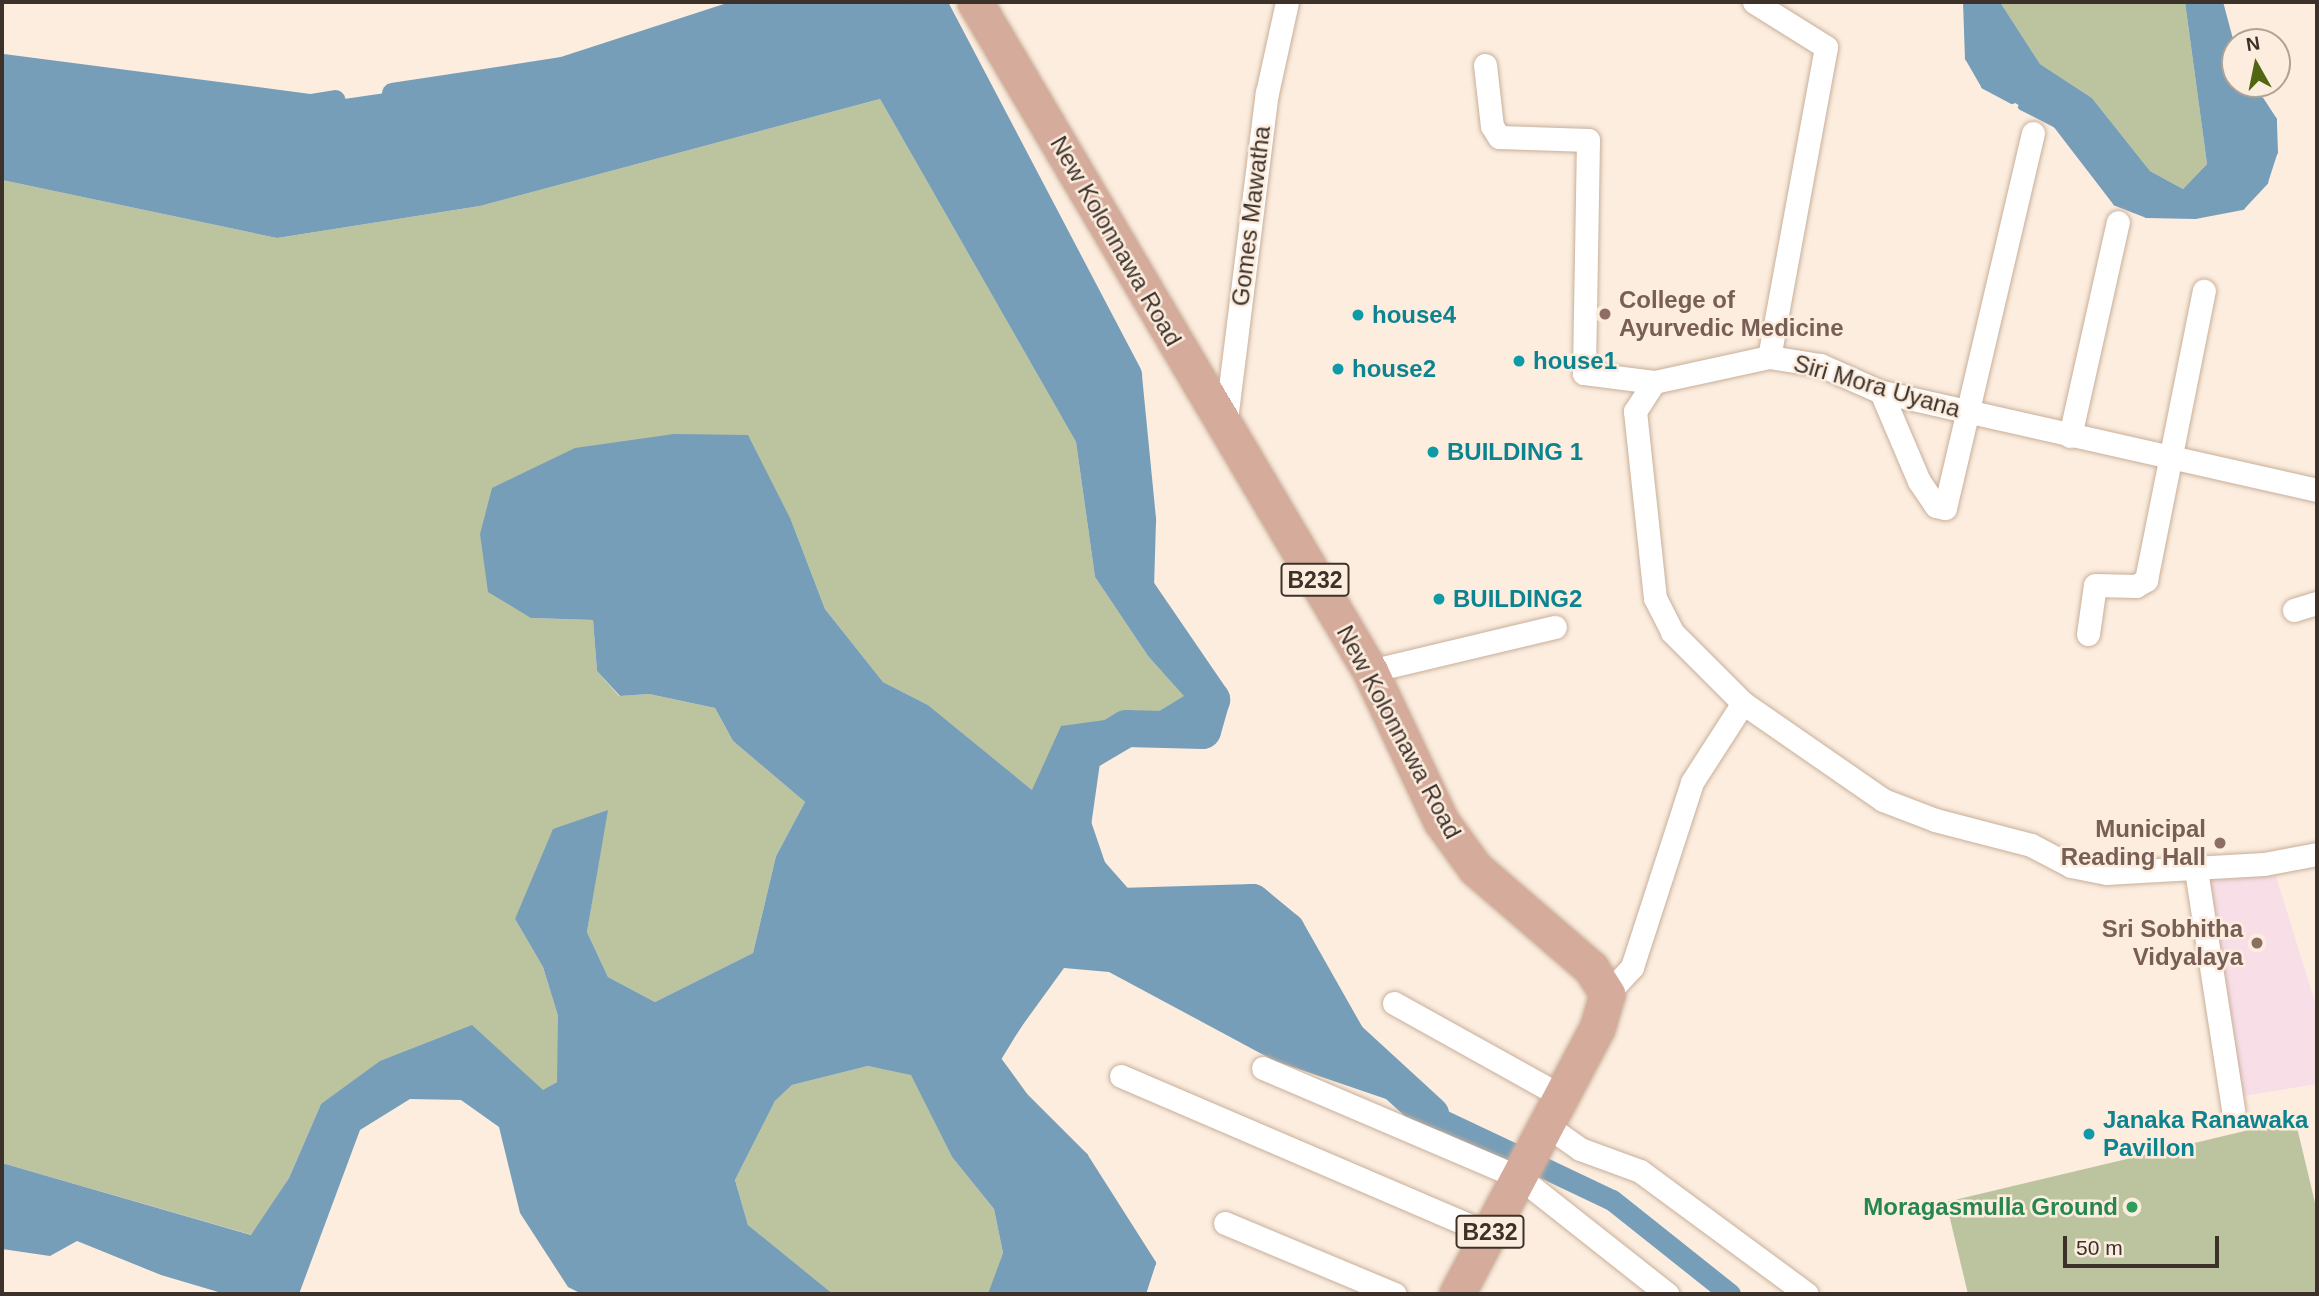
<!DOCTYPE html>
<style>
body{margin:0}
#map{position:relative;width:2319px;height:1296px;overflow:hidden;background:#fceddf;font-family:Arial,sans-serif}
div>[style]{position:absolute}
.education>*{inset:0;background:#f8dee7}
.green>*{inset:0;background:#bcc49f}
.water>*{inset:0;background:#779eb8}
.stream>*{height:6px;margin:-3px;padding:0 3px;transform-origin:3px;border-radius:3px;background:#779eb8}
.canal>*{height:21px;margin:-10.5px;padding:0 10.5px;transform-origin:10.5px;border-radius:10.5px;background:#779eb8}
.river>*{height:37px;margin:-18.5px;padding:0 18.5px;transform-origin:18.5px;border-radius:18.5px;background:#779eb8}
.roads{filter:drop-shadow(0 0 2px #c8af9a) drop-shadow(0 0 2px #c8af9a)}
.street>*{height:23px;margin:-11.5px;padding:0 11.5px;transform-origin:11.5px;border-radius:11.5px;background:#fff}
.primary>*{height:35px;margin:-17.5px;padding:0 17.5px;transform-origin:17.5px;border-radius:17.5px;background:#d5ac9b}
.dots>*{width:19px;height:19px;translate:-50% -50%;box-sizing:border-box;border:4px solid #fceddf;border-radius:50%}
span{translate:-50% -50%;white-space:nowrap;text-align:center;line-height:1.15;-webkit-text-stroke:5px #fceddf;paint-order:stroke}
.shield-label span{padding:2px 5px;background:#fceddf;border:2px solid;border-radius:5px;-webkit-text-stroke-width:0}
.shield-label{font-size:23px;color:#3c322a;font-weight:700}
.street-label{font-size:24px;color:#3c322a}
.education-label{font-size:24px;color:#785e54;font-weight:700}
.left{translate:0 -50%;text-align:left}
.right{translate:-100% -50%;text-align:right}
.culture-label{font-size:24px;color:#0d838f;font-weight:700}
.leisure-label{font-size:24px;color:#27864d;font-weight:700}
.frame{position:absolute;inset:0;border:4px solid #3c322a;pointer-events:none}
.north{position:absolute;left:2221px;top:28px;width:70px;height:70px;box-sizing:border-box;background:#fceddf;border:2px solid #afa297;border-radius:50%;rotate:351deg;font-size:19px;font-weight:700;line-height:28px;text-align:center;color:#3c322a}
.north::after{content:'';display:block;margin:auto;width:24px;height:32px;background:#526611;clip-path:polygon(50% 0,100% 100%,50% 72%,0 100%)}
.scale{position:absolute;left:2063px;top:1236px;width:156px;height:32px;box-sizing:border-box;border:4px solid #3c322a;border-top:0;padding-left:9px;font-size:21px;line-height:24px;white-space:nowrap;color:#3c322a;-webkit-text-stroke:5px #fceddf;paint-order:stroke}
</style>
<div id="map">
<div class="education">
<div style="clip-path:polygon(2275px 873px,2317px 1009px,2317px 1084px,2243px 1096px,2205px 876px)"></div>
</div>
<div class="green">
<div style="clip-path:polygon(2000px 2px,2185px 2px,2207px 164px,2183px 189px,2150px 171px,2092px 98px,2040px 64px)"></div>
<div style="clip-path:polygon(880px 99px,1076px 442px,1095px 577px,1148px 656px,1185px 696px,1156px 713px,1061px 727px,1033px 791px,928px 705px,883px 682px,825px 609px,791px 520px,531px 618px,593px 620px,597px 671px,619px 696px,649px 694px,715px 708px,733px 741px,805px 802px,776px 856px,753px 953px,655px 1002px,608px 977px,587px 932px,607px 810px,515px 919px,543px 967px,558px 1016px,558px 1081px,543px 1091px,472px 1026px,321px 1104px,289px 1178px,252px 1235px,2px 1163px,2px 180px,277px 238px,480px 206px)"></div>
<div style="clip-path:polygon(868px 1066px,911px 1074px,952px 1157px,994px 1209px,1003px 1253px,989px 1294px,833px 1294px,748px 1225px,735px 1180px,775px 1101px,792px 1085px)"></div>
<div style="clip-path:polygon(2295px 1119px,2317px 1211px,2317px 1294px,1968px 1294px,1946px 1202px)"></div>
</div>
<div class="water">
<div style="clip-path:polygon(762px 2px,927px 2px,1123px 376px,1137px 520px,1135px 588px,1211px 699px,1202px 730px,1126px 728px,1082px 754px,1072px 824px,1088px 871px,1119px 906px,1252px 902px,1286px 930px,1348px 1038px,1430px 1114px,1275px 1061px,1109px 972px,1064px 968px,998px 1059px,1025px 1096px,1085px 1156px,1153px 1263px,1143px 1294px,988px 1294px,1003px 1253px,994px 1209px,952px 1157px,911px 1075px,868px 1066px,792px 1085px,775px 1101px,735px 1180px,748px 1225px,833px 1294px,582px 1294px,568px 1287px,520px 1213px,499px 1127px,461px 1100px,410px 1099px,360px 1130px,299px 1294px,225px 1294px,161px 1275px,77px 1241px,50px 1256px,2px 1249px,2px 1163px,251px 1235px,289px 1178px,321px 1104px,380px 1061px,472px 1025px,543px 1090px,557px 1082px,558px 1016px,543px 967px,515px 919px,553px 829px,608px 810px,587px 932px,608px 977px,655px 1002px,753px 953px,776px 856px,805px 802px,733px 741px,715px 708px,649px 694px,620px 696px,597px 671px,593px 620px,531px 618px,488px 592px,480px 534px,492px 488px,575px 448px,674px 434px,748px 435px,791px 520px,825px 609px,883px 682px,928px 705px,1032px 790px,1061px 726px,1156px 713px,1184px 696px,1148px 656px,1095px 577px,1076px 442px,880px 99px,480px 206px,277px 238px,2px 180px,2px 64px,310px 104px,562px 67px)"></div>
<div style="clip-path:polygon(1966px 2px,2000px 2px,2040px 64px,2092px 98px,2150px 171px,2183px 189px,2207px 164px,2185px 2px,2220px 2px,2235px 58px,2235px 84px,2251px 84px,2274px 120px,2275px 152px,2265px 182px,2242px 207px,2195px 216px,2147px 215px,2116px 203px,2055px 125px,1984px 86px,1968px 58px)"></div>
</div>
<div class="stream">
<div style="left:1966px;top:2px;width:56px;rotate:88deg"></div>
<div style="left:1968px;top:58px;width:32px;rotate:60deg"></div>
<div style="left:1984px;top:86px;width:32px;rotate:28deg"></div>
<div style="left:2220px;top:2px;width:58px;rotate:75deg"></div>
<div style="left:2021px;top:107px;width:39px;rotate:27deg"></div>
<div style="left:2056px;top:125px;width:98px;rotate:52.4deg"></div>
<div style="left:2116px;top:203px;width:33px;rotate:21deg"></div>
<div style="left:2147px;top:215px;width:48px;rotate:1.2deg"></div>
<div style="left:2195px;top:216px;width:48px;rotate:-10.8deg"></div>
<div style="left:2242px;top:207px;width:34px;rotate:-47deg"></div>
<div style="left:2265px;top:182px;width:32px;rotate:-72deg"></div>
<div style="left:2275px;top:152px;width:32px;rotate:-92deg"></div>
<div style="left:2274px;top:120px;width:24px;rotate:-123deg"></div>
<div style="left:1036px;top:997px;width:73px;rotate:121.5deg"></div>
<div style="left:998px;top:1059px;width:46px;rotate:53.9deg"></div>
<div style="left:1025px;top:1096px;width:85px;rotate:45deg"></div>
<div style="left:1085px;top:1156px;width:127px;rotate:57.6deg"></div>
<div style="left:1153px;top:1263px;width:33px;rotate:108deg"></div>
</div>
<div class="canal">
<div style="left:2px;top:64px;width:311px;rotate:7.4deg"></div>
<div style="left:310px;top:104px;width:25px;rotate:-9deg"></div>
<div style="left:392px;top:93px;width:172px;rotate:-8.7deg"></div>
<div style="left:562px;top:67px;width:210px;rotate:-18deg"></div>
<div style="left:1430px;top:1114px;width:201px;rotate:25.3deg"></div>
<div style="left:1612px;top:1200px;width:151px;rotate:38.5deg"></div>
</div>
<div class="river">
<div style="left:927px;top:2px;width:422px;rotate:62.3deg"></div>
<div style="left:1123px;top:376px;width:145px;rotate:84.4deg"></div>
<div style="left:1137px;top:520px;width:68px;rotate:91.7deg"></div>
<div style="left:1135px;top:588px;width:135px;rotate:55.6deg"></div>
<div style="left:1211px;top:699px;width:32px;rotate:106deg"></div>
<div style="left:1202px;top:730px;width:76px;rotate:-178.5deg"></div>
<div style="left:1126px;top:728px;width:51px;rotate:149.4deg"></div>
<div style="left:1082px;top:754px;width:71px;rotate:98.1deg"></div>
<div style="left:1072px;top:824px;width:50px;rotate:71.2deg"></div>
<div style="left:1088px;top:871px;width:47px;rotate:48.5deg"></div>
<div style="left:1119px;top:906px;width:133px;rotate:-1.7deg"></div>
<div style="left:1252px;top:902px;width:44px;rotate:39.5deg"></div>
<div style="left:1286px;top:930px;width:124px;rotate:60.5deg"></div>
<div style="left:1347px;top:1038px;width:113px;rotate:42.5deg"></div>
</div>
<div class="roads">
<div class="street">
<div style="left:1754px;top:2px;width:85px;rotate:32deg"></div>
<div style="left:1826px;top:47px;width:315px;rotate:100.4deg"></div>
<div style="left:1485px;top:65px;width:61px;rotate:83.5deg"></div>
<div style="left:1492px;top:126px;width:13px;rotate:58deg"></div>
<div style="left:1499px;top:137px;width:89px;rotate:1.9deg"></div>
<div style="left:1588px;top:140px;width:233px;rotate:91deg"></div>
<div style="left:1584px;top:373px;width:71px;rotate:7.3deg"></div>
<div style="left:1881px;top:392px;width:97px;rotate:66.9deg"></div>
<div style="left:1919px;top:481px;width:30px;rotate:56deg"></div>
<div style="left:1936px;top:506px;width:9px;rotate:13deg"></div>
<div style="left:1945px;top:508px;width:385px;rotate:-76.8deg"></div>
<div style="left:1225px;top:428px;width:338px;rotate:-82.9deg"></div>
<div style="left:1267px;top:93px;width:93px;rotate:-77.6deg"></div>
<div style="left:2070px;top:436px;width:219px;rotate:-77.4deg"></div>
<div style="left:2317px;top:490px;width:447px;rotate:-167.3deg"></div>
<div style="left:1881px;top:392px;width:67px;rotate:-156.1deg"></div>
<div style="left:1820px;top:365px;width:52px;rotate:-171.1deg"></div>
<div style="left:1769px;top:357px;width:118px;rotate:167.7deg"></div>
<div style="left:1654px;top:382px;width:35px;rotate:123deg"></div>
<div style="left:1635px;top:411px;width:188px;rotate:83.9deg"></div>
<div style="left:1655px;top:598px;width:38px;rotate:63deg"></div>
<div style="left:1672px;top:632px;width:100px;rotate:45deg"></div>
<div style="left:1743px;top:703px;width:170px;rotate:34.7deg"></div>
<div style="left:1883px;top:800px;width:56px;rotate:21deg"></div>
<div style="left:1935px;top:820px;width:99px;rotate:14.6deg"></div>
<div style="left:2031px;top:845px;width:45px;rotate:27.7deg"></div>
<div style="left:2071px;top:866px;width:36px;rotate:11deg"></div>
<div style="left:2106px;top:873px;width:158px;rotate:-3.3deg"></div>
<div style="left:2264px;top:864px;width:54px;rotate:-10.7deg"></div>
<div style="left:2294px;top:610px;width:24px;rotate:-17deg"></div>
<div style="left:2088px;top:634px;width:49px;rotate:-81.9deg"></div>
<div style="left:2095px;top:585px;width:41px;rotate:1.4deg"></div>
<div style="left:2136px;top:586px;width:12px;rotate:-31deg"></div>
<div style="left:2146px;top:580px;width:295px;rotate:-78.7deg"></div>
<div style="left:1370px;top:671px;width:190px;rotate:-13.4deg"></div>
<div style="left:2196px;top:870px;width:243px;rotate:81.2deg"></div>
<div style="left:1607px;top:994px;width:37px;rotate:-47deg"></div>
<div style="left:1632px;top:967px;width:194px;rotate:-72deg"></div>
<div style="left:1692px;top:782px;width:94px;rotate:-57.2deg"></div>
<div style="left:1394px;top:1003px;width:191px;rotate:29.1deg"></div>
<div style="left:1263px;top:1068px;width:278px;rotate:23.1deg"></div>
<div style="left:1519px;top:1177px;width:189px;rotate:38.3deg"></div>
<div style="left:1121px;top:1076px;width:400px;rotate:23.2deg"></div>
<div style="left:1546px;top:1125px;width:42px;rotate:35.2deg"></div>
<div style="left:1580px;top:1149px;width:64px;rotate:20.1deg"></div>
<div style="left:1640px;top:1171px;width:207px;rotate:36.4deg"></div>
<div style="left:1225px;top:1223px;width:184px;rotate:22.7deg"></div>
</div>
<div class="primary">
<div style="left:975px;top:2px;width:777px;rotate:59.44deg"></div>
<div style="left:1370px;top:671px;width:166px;rotate:64.7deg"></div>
<div style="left:1441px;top:821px;width:58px;rotate:54.1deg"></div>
<div style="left:1475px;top:868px;width:153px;rotate:40.8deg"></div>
<div style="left:1591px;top:968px;width:31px;rotate:58deg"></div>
<div style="left:1607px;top:994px;width:35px;rotate:106deg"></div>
<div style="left:1597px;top:1028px;width:301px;rotate:117.8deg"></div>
</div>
</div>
<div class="dots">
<div style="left:1605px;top:314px;background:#8d6e63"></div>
<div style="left:1358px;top:315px;background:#0f9aa8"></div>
<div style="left:1519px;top:361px;background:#0f9aa8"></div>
<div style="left:1338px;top:369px;background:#0f9aa8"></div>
<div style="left:1433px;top:452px;background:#0f9aa8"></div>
<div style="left:1439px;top:599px;background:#0f9aa8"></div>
<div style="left:2220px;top:843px;background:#8d6e63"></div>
<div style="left:2257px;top:943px;background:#8d6e63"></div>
<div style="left:2089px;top:1134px;background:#0f9aa8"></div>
<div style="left:2132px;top:1207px;background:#2e9e5b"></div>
</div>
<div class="shield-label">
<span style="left:1315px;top:580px">B232</span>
<span style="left:1490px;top:1232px">B232</span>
</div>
<div class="street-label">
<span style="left:1251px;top:216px;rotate:-83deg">Gomes Mawatha</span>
<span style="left:1116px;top:241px;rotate:60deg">New Kolonnawa Road</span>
<span style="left:1877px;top:386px;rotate:16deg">Siri Mora Uyana</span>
<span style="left:1399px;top:732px;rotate:62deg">New Kolonnawa Road</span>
</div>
<div class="education-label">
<span class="left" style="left:1619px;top:314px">College of<br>Ayurvedic Medicine</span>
<span class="right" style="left:2206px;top:843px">Municipal<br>Reading Hall</span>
<span class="right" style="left:2243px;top:943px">Sri Sobhitha<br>Vidyalaya</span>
</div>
<div class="culture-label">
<span class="left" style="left:1372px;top:315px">house4</span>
<span class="left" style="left:1533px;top:361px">house1</span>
<span class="left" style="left:1352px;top:369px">house2</span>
<span class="left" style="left:1447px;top:452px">BUILDING 1</span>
<span class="left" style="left:1453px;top:599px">BUILDING2</span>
<span class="left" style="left:2103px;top:1134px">Janaka Ranawaka<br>Pavillon</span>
</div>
<div class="leisure-label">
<span class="right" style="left:2118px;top:1207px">Moragasmulla Ground</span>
</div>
<div class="frame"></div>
<div class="north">N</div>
<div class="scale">50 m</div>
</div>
